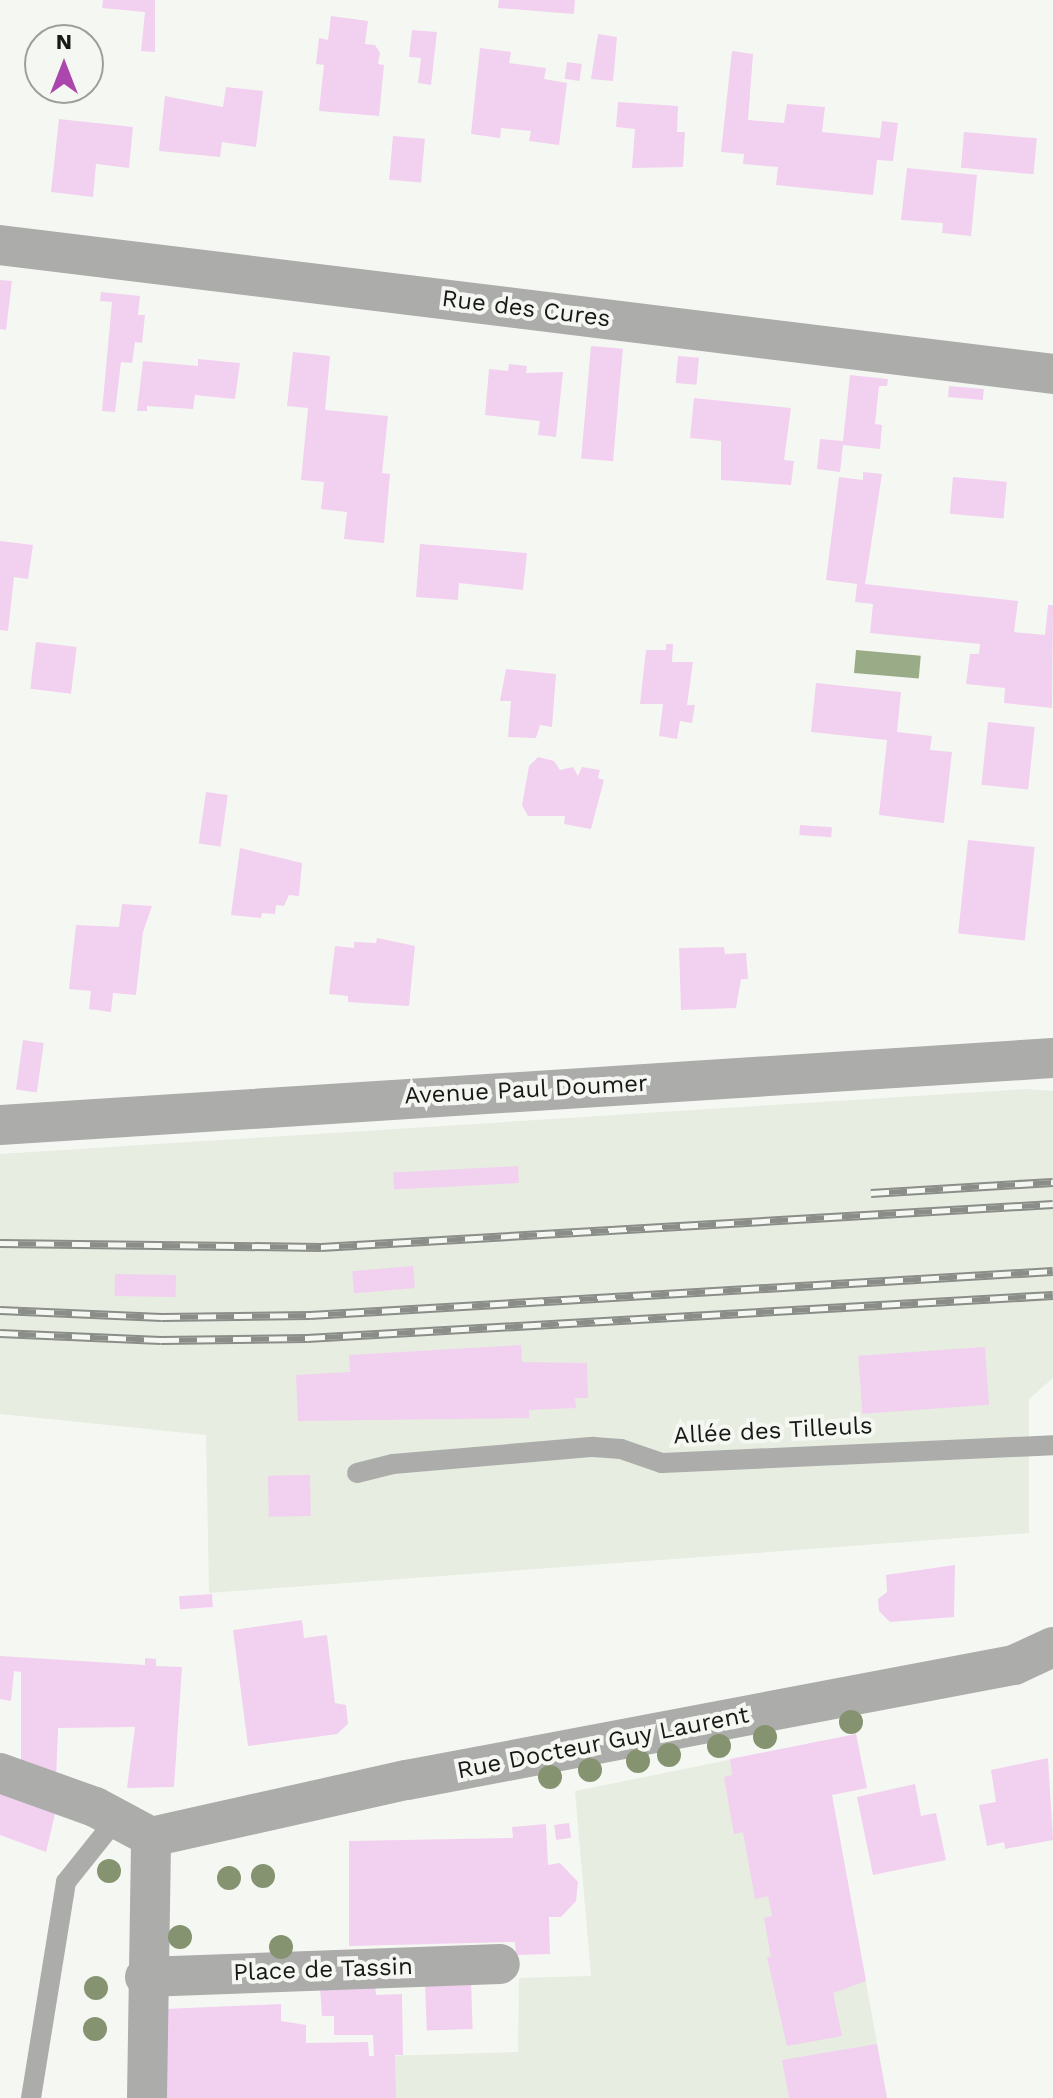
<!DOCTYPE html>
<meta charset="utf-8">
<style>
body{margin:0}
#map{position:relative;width:1053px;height:2098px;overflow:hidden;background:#f5f8f2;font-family:"Work Sans",sans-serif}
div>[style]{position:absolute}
.built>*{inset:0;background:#e7ede1}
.water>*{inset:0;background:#99ac87;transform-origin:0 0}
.building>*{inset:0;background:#f2d0f0;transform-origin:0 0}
.service>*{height:20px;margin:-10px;padding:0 10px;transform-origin:10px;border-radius:10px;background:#acadab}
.minor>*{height:40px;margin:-20px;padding:0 20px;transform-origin:20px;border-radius:20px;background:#acadab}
.rail>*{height:9px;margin-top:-4.5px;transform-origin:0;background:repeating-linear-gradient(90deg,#f5f8f2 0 18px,#8b8d89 0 36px);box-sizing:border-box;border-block:2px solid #8b8d89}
.trees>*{width:24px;height:24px;margin:-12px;border-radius:50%;background:#859370}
span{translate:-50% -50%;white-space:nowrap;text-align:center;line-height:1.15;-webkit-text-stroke:8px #f5f8f2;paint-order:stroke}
.street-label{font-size:24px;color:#181917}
.north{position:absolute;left:24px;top:24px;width:80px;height:80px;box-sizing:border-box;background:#f5f8f2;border:2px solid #9d9f9a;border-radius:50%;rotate:0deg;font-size:22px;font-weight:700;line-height:32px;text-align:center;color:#181917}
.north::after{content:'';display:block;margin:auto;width:28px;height:36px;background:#ab47ac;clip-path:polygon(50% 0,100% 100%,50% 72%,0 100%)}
</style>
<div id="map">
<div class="built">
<div style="clip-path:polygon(1026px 1089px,1053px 1091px,1053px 1378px,1029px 1399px,1029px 1533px,209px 1593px,206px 1435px,0 1414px,0 1154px)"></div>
<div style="clip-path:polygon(822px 1741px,887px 2098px,169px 2098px,283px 2059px,518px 2052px,519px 1978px,591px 1976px,575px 1791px)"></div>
</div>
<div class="water">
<div style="left:856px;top:650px;width:65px;height:23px;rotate:5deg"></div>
</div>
<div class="building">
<div style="clip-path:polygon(103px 0,155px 0,155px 52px,141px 51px,145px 12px,102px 8px)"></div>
<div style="clip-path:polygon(499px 0,575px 0,574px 14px,498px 8px)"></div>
<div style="clip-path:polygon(331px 16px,368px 21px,365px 44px,375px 45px,380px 53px,378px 64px,384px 65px,379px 116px,319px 111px,324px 65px,316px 64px,319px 38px,328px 40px)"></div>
<div style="clip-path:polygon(412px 30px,437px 32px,431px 85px,418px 83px,421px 58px,409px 57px)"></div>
<div style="clip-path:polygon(598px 34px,617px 37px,613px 81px,591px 79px)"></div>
<div style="clip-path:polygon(480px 48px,511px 52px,509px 63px,546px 68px,544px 79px,567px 83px,559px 145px,529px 141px,531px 131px,501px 128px,500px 138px,471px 134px)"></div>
<div style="clip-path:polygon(732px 51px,753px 54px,748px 120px,784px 123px,787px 104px,825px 107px,822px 132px,880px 138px,882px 121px,898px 123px,893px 161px,877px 160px,873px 195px,776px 185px,778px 167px,743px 164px,744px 154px,721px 152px)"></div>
<div style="left:567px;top:62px;width:15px;height:17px;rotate:8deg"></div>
<div style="clip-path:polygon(226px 87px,263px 91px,256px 147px,222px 142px,220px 157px,159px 151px,165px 96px,223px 107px)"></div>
<div style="clip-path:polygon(618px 102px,678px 106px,677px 132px,685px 132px,683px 167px,632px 168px,635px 129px,616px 127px)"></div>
<div style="clip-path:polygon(59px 119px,133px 127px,129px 168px,96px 164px,93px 197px,51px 192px)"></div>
<div style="left:964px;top:132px;width:73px;height:36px;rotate:5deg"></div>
<div style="left:393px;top:136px;width:32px;height:44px;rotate:5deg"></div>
<div style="clip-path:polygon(907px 168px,977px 175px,971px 236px,942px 233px,943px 223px,901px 220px)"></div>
<div style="clip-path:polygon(0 280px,12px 281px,6px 330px,0 329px)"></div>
<div style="clip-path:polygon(101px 292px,140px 296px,138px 315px,145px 315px,142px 343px,135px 342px,132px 363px,121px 362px,115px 412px,102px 411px,112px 302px,100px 301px)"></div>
<div style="left:591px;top:346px;width:32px;height:113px;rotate:5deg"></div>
<div style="clip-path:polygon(293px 352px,330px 356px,325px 410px,388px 416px,382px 473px,390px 474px,384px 543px,344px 539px,347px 512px,321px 509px,324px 482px,301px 480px,308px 408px,287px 406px)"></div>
<div style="left:678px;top:356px;width:21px;height:27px;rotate:5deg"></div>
<div style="clip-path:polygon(198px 359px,240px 363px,235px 399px,195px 395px,193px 409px,147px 406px,147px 411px,137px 411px,143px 361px,198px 366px)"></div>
<div style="clip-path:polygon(509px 364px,527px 366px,526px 373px,563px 372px,556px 437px,538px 435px,540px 421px,485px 415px,489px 369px,508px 371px)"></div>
<div style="clip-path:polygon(850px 375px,888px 379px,887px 386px,879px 386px,875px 424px,882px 425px,880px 449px,843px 445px,840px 472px,817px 469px,820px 439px,843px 441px)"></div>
<div style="left:949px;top:386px;width:35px;height:11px;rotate:5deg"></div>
<div style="clip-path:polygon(694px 398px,791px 408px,784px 460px,794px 461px,791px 485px,721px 480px,721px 441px,690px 438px)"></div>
<div style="clip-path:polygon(863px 472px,882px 474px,865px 584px,1018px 601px,1014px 632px,1045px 635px,1048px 605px,1053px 605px,1052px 708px,1004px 703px,1005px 688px,966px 684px,970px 654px,979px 654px,980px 644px,870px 633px,873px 604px,855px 602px,857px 584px,826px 580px,839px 477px,863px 480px)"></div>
<div style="left:953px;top:477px;width:54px;height:37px;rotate:5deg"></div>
<div style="clip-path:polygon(0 541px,33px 545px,28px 579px,14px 577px,8px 631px,0 630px)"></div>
<div style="clip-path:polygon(420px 544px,527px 553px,523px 590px,459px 583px,458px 600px,416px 597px)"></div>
<div style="left:36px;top:642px;width:41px;height:47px;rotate:7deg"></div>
<div style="clip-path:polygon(666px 644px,673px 644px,672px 662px,693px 662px,687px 705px,695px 705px,692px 723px,680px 721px,677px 739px,659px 736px,663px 704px,640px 704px,646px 650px,666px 650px)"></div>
<div style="clip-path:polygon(506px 669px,556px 674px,552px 727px,540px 725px,536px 738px,508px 737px,511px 701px,500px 701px)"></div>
<div style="clip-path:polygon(816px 683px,901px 692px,897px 732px,932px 736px,930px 750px,952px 752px,944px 823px,879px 815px,887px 740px,811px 732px)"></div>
<div style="left:988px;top:722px;width:47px;height:63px;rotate:6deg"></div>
<div style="clip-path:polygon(538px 757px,554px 761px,560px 770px,573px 767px,578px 776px,582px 767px,600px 770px,598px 778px,604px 780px,591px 829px,564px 824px,565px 816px,528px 816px,522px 805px,529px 766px)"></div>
<div style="left:206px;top:792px;width:22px;height:52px;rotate:8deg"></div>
<div style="left:800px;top:825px;width:32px;height:10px;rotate:4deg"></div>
<div style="left:968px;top:840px;width:67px;height:94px;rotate:6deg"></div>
<div style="clip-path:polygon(240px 848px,302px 863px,299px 896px,289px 895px,284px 906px,276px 905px,275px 914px,262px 913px,261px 918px,231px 915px)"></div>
<div style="clip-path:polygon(122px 904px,152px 906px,143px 932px,136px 995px,113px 993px,111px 1012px,89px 1009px,91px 991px,69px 989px,76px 925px,119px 927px)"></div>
<div style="clip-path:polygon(377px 938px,415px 946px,409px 1006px,348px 1002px,348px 996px,329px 994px,335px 946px,354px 948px,354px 942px,376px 943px)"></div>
<div style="clip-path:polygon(724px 947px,725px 954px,746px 953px,748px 979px,741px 979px,736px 1008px,681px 1010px,679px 948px)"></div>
<div style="left:23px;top:1040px;width:21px;height:50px;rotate:8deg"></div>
<div style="left:518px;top:1166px;width:17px;height:125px;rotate:87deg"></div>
<div style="left:413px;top:1266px;width:22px;height:61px;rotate:85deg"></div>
<div style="left:115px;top:1274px;width:61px;height:22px;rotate:1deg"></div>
<div style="clip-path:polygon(521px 1345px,522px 1362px,587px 1363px,588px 1398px,575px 1398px,576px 1408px,529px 1410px,529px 1418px,298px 1421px,296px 1375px,350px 1372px,349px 1355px)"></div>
<div style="left:985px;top:1347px;width:58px;height:127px;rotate:86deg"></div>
<div style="left:310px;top:1475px;width:41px;height:42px;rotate:89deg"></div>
<div style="clip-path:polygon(955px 1565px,954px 1617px,890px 1622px,879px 1611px,878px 1599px,887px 1592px,886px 1575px)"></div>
<div style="left:212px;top:1594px;width:13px;height:33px;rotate:86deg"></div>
<div style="clip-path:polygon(302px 1620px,304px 1638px,327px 1635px,335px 1703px,346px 1705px,348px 1724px,337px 1734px,248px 1746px,233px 1630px)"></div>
<div style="clip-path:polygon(0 1656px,145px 1665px,145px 1658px,156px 1659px,156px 1666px,182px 1667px,174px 1787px,127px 1788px,135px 1727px,58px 1728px,56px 1782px,21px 1771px,21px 1672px,14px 1671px,11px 1701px,0 1699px)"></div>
<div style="clip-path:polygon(856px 1734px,867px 1788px,832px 1795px,866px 1981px,833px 1993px,842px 2036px,787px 2046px,767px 1957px,771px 1957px,764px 1918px,772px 1916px,768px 1896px,755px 1899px,743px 1832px,734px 1834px,724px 1777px,732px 1775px,730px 1759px)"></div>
<div style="clip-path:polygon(1048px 1758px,1053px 1840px,1005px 1849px,1004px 1842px,987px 1846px,979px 1805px,996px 1802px,991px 1770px)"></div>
<div style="clip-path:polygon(915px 1784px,921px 1816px,936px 1813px,946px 1860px,873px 1875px,857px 1797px)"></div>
<div style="clip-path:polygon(0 1792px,56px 1810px,46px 1852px,0 1835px)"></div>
<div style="left:569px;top:1823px;width:15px;height:15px;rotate:82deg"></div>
<div style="clip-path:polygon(546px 1824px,548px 1865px,560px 1863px,578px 1882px,576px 1901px,561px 1917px,549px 1917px,550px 1954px,516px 1955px,515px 1942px,349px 1946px,349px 1841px,513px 1838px,512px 1827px)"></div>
<div style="left:471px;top:1981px;width:48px;height:46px;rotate:88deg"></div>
<div style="clip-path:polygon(375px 1984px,376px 1995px,402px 1994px,403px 2055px,395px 2055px,396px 2098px,167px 2098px,164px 2009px,281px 2004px,281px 2021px,306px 2025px,306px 2043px,368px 2042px,369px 2056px,374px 2056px,373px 2035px,334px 2035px,334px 2016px,322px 2016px,320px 1986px)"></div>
<div style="clip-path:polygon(877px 2044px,887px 2098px,789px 2098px,782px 2060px)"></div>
</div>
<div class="service">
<div style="left:357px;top:1473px;width:37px;rotate:-14deg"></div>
<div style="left:393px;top:1464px;width:201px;rotate:-4.9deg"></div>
<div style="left:593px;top:1447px;width:28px;rotate:4deg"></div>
<div style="left:621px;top:1449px;width:43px;rotate:18.9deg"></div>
<div style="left:662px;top:1463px;width:391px;rotate:-2.6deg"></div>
<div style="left:31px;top:2098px;width:219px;rotate:-80.8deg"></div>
<div style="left:66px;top:1882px;width:82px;rotate:-51.4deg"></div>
</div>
<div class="minor">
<div style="left:0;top:245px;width:1061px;rotate:6.98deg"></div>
<div style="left:0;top:1125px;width:1055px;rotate:-3.64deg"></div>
<div style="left:0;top:1773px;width:101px;rotate:19.7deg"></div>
<div style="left:95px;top:1807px;width:64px;rotate:28.2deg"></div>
<div style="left:151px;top:1837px;width:262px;rotate:-12.6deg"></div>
<div style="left:407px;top:1780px;width:618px;rotate:-10.73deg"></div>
<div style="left:1014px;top:1665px;width:43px;rotate:-24.8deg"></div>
<div style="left:145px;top:1977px;width:355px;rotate:-2.1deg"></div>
<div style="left:147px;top:2098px;width:261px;rotate:-89.1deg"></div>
</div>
<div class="rail">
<div style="left:871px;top:1193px;width:182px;rotate:-3.5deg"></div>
<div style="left:0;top:1243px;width:321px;rotate:0.7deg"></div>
<div style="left:321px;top:1247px;width:733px;rotate:-3.36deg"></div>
<div style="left:0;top:1310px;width:162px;rotate:2.5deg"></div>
<div style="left:162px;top:1317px;width:148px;rotate:-0.8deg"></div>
<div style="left:310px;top:1315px;width:744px;rotate:-3.39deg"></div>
<div style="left:0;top:1333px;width:161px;rotate:2.5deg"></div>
<div style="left:161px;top:1340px;width:146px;rotate:-0.8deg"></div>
<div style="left:307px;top:1338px;width:747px;rotate:-3.3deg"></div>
</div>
<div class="trees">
<div style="left:851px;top:1722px"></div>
<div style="left:765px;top:1737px"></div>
<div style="left:719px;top:1746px"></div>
<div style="left:669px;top:1755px"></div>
<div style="left:638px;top:1761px"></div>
<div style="left:590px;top:1770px"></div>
<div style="left:550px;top:1777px"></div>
<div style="left:109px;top:1871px"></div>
<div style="left:263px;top:1876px"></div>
<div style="left:229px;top:1878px"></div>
<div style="left:180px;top:1937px"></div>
<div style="left:281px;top:1947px"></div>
<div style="left:96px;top:1988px"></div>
<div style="left:95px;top:2029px"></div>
</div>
<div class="street-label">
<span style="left:526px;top:309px;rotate:7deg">Rue des Cures</span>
<span style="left:526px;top:1090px;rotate:-3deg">Avenue Paul Doumer</span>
<span style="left:773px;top:1431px;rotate:-3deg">Allée des Tilleuls</span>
<span style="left:603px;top:1743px;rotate:-11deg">Rue Docteur Guy Laurent</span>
<span style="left:323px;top:1970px;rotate:-2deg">Place de Tassin</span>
</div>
<div class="north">N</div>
</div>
